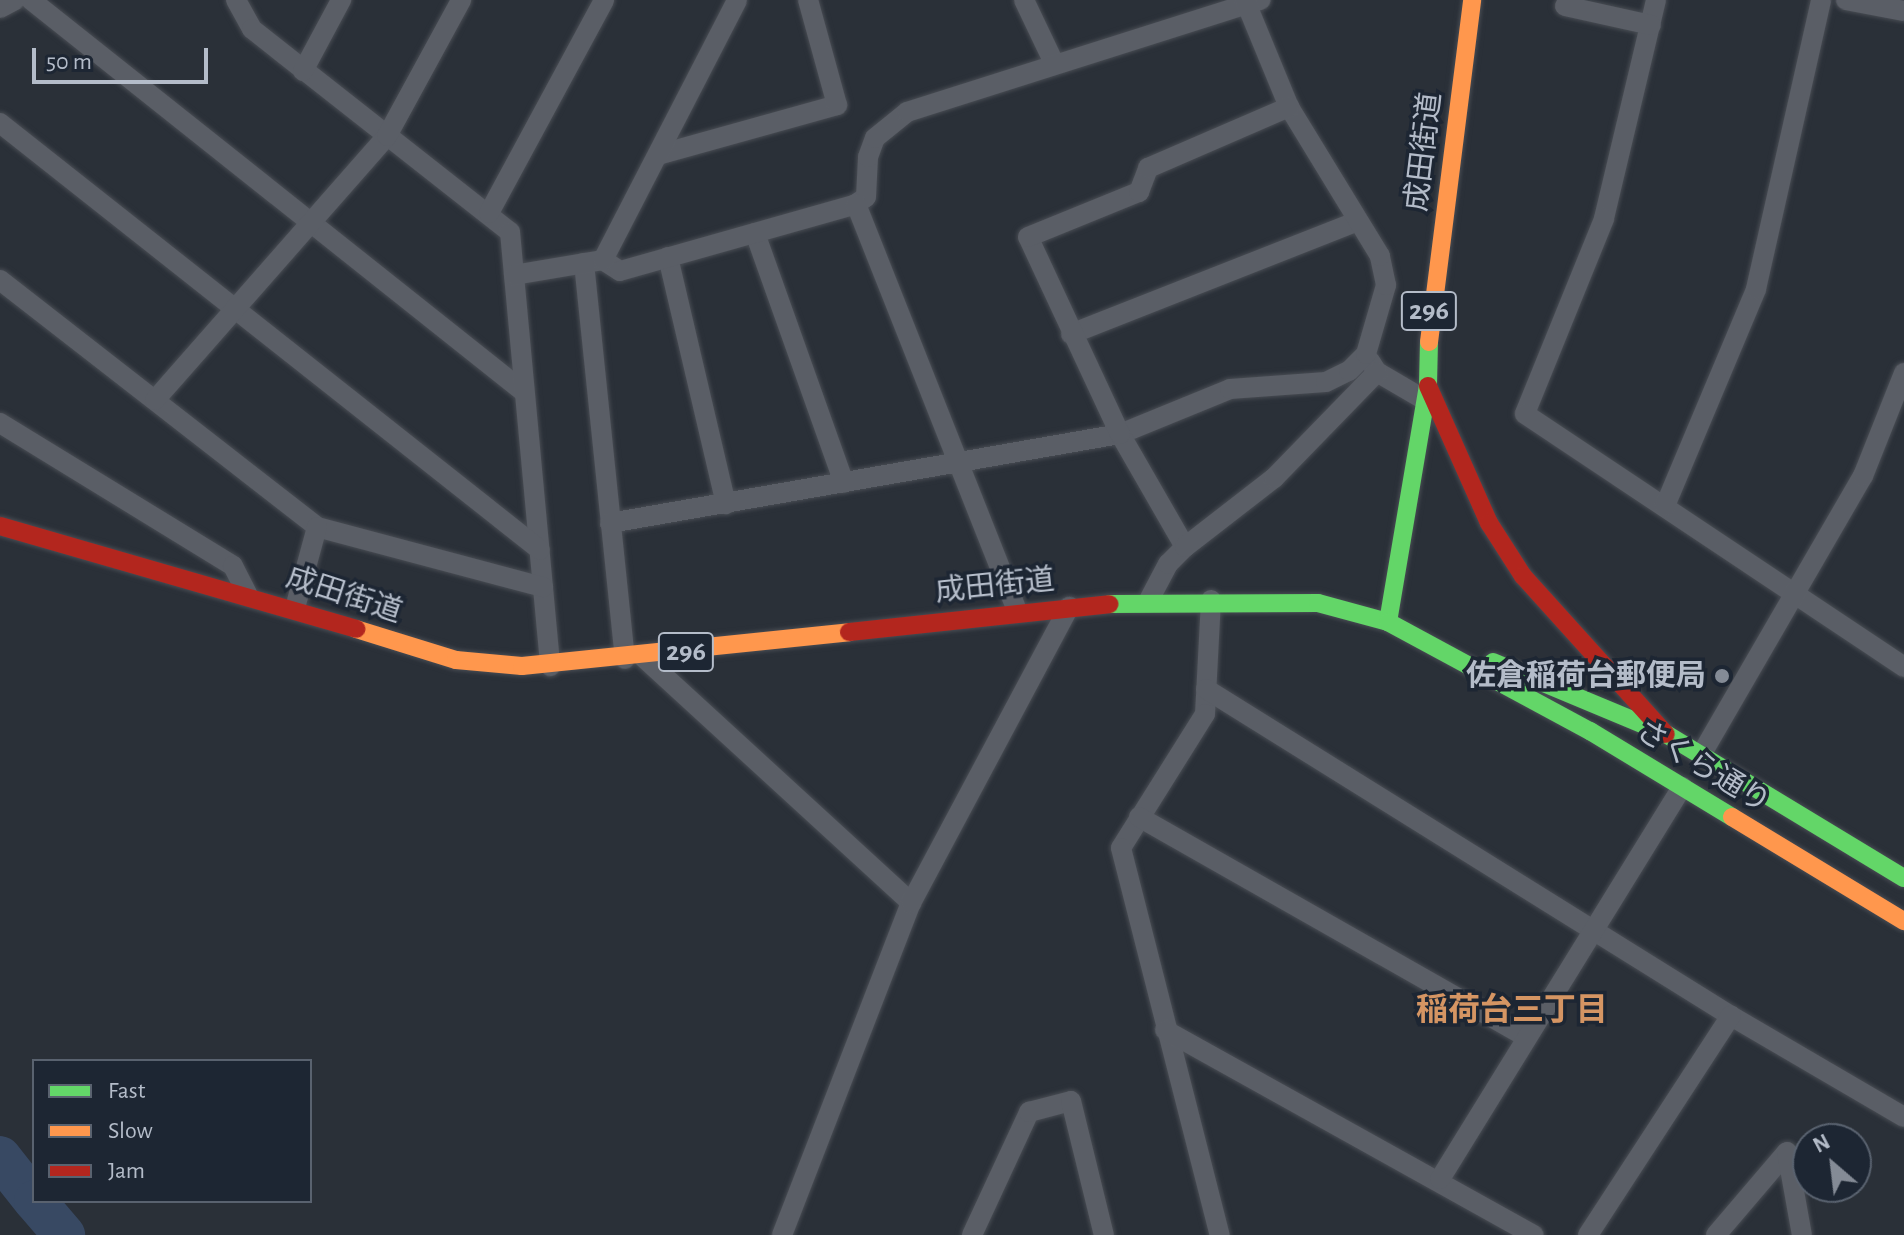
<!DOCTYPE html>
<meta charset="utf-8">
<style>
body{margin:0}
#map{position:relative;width:1904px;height:1235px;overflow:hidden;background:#2a3038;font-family:"Alegreya Sans","Noto Sans JP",sans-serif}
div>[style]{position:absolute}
.river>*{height:42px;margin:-21px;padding:0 21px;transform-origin:21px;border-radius:21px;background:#384963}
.roads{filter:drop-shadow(0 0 2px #484c53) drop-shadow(0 0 2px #484c53)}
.street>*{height:20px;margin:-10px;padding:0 10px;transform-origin:10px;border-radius:10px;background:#5a5e66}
.fast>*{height:18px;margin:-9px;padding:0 9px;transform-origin:9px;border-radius:9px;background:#63d668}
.slow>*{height:18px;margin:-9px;padding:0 9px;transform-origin:9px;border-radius:9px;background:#ff974d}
.jam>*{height:18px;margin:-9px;padding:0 9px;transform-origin:9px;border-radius:9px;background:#b3261e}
.dots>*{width:22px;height:22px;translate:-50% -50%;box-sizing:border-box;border:4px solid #1d2633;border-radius:50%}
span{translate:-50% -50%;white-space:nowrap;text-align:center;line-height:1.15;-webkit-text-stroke:7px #1d2633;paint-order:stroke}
.shield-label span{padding:2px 6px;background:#1d2633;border:2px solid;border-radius:6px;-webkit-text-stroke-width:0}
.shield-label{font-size:28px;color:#b4bcc9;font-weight:700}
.street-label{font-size:30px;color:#b4bcc9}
.poi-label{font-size:30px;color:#b4bcc9;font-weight:700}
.right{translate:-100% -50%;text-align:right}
.neighbourhood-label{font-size:32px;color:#d59563;font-weight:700}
.legend{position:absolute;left:32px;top:1059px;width:280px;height:144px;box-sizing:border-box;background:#1d2633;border:2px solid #59626f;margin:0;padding:10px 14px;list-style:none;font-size:24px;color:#b4bcc9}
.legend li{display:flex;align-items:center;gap:16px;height:40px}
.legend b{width:40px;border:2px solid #59626f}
.north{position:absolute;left:1792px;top:1123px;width:80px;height:80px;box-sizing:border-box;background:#1d2633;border:2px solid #59626f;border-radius:50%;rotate:332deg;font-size:22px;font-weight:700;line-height:32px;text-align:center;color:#b4bcc9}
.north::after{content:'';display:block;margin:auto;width:28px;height:36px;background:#848b96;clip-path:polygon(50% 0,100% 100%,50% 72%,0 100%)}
.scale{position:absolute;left:32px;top:48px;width:176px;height:36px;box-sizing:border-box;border:4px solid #b4bcc9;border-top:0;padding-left:10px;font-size:24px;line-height:28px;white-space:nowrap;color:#b4bcc9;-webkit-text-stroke:6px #1d2633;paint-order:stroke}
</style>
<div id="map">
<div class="river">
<div style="left:0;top:1157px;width:55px;rotate:51.7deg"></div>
<div style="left:35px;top:1201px;width:45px;rotate:49.5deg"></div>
</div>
<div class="roads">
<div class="street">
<div style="left:31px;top:0;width:630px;rotate:38.49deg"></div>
<div style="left:236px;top:0;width:33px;rotate:61deg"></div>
<div style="left:252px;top:29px;width:328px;rotate:38.2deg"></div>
<div style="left:510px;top:232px;width:436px;rotate:84.7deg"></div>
<div style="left:1024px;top:0;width:70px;rotate:64.5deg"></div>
<div style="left:1656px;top:0;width:225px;rotate:103.4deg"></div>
<div style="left:1604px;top:219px;width:210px;rotate:112.1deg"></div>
<div style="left:1525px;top:414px;width:456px;rotate:33.7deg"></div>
<div style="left:1846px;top:0;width:59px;rotate:10.7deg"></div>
<div style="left:1565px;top:6px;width:88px;rotate:12.5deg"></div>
<div style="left:0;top:8px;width:17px;rotate:-28deg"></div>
<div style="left:303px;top:71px;width:81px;rotate:-61.8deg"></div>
<div style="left:0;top:123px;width:688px;rotate:38.33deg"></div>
<div style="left:658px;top:155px;width:186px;rotate:-15.6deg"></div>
<div style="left:837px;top:105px;width:109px;rotate:-105.4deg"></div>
<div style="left:856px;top:204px;width:12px;rotate:-35deg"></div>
<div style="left:866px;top:197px;width:40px;rotate:-87.1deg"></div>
<div style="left:868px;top:157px;width:20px;rotate:-70deg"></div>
<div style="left:875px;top:138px;width:41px;rotate:-39.1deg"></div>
<div style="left:907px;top:112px;width:371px;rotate:-17.6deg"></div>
<div style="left:489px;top:213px;width:242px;rotate:-61.6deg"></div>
<div style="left:755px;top:233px;width:265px;rotate:70.4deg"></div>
<div style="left:668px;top:257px;width:254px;rotate:76.8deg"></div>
<div style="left:603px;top:260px;width:20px;rotate:33deg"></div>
<div style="left:620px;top:271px;width:245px;rotate:-15.8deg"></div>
<div style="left:856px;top:204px;width:437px;rotate:68.4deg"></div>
<div style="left:584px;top:263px;width:398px;rotate:84.1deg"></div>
<div style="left:514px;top:275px;width:90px;rotate:-9.6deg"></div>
<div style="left:603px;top:260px;width:292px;rotate:-62.7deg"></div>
<div style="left:0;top:280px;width:402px;rotate:37.9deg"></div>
<div style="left:317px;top:527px;width:234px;rotate:14.9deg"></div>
<div style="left:1071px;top:334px;width:306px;rotate:-21.5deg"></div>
<div style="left:1370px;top:361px;width:13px;rotate:58deg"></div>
<div style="left:1377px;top:372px;width:56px;rotate:30.3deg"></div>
<div style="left:155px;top:400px;width:351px;rotate:-48.7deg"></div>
<div style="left:387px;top:136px;width:155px;rotate:-61.4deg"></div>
<div style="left:0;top:423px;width:273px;rotate:31.5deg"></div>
<div style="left:233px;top:566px;width:31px;rotate:63deg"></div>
<div style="left:1665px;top:506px;width:235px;rotate:-67.2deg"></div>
<div style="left:1756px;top:289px;width:296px;rotate:-77.3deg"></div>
<div style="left:610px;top:523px;width:518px;rotate:-9.9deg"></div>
<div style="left:1120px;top:434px;width:119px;rotate:-22.2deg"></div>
<div style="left:1230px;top:389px;width:96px;rotate:-4.2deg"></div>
<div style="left:1326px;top:382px;width:25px;rotate:-26deg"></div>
<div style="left:1349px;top:371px;width:24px;rotate:-45deg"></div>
<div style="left:1366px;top:354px;width:72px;rotate:-73.8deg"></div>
<div style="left:1386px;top:285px;width:30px;rotate:-102deg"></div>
<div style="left:1380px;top:256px;width:175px;rotate:-121.4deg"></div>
<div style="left:1289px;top:107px;width:116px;rotate:-112.4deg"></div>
<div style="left:1185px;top:547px;width:130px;rotate:-119.9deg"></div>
<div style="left:1120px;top:434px;width:217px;rotate:-115deg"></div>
<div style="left:1028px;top:237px;width:120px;rotate:-22.1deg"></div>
<div style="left:1139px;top:192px;width:26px;rotate:-69deg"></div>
<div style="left:1148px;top:168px;width:154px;rotate:-23.4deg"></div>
<div style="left:1149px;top:600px;width:41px;rotate:-62.2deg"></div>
<div style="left:1168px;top:564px;width:24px;rotate:-45deg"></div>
<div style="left:1185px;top:547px;width:113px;rotate:-37.8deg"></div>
<div style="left:1274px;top:478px;width:148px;rotate:-45.8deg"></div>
<div style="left:1211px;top:600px;width:114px;rotate:93deg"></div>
<div style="left:1205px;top:714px;width:158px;rotate:122.1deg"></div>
<div style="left:1121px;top:848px;width:399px;rotate:75.7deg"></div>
<div style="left:295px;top:608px;width:84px;rotate:-74.8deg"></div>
<div style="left:643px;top:657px;width:364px;rotate:42.5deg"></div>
<div style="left:1206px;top:689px;width:619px;rotate:31.92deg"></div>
<div style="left:1731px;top:1016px;width:200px;rotate:30.3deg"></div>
<div style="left:1701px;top:755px;width:323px;rotate:-59.9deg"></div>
<div style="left:1863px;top:476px;width:111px;rotate:-68.3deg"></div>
<div style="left:1139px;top:817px;width:445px;rotate:29.6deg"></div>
<div style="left:1165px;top:1030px;width:422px;rotate:29.1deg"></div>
<div style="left:1440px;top:1179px;width:461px;rotate:-58.3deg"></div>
<div style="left:782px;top:1235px;width:356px;rotate:-68.8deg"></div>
<div style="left:911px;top:903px;width:336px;rotate:-61.9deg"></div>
<div style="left:972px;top:1235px;width:136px;rotate:-65.1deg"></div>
<div style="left:1029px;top:1112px;width:43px;rotate:-14.7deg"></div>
<div style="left:1071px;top:1101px;width:138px;rotate:76.2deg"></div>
<div style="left:1588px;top:1235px;width:262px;rotate:-56.9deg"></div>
<div style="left:1716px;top:1235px;width:109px;rotate:-49.5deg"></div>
<div style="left:1787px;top:1152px;width:84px;rotate:79.8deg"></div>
</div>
<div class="fast">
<div style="left:1110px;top:604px;width:208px;rotate:-0.3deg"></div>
<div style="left:1318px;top:603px;width:73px;rotate:15.2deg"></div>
<div style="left:1388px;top:622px;width:240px;rotate:-80.4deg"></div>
<div style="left:1428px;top:385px;width:43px;rotate:-88.7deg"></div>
<div style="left:1388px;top:622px;width:230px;rotate:28.4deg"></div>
<div style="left:1590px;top:731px;width:166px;rotate:31.2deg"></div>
<div style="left:1493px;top:662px;width:187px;rotate:22.6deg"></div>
<div style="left:1666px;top:734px;width:278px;rotate:31.2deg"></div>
</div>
<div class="slow">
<div style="left:1429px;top:342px;width:345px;rotate:-82.8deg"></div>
<div style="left:356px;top:629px;width:105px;rotate:17.2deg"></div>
<div style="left:456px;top:660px;width:66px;rotate:5.2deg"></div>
<div style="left:522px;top:666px;width:329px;rotate:-5.9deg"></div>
<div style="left:1732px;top:817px;width:201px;rotate:31.2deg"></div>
</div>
<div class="jam">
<div style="left:1428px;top:386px;width:150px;rotate:66deg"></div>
<div style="left:1489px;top:523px;width:63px;rotate:57.3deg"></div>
<div style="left:1523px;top:576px;width:213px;rotate:47.9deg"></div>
<div style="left:0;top:526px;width:371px;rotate:16.1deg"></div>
<div style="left:849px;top:632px;width:262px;rotate:-6.1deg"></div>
</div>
</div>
<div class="dots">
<div style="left:1722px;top:676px;background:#848b96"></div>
</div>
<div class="shield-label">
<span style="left:1429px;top:311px">296</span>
<span style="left:686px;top:652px">296</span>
</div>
<div class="street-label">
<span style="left:1424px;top:152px;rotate:-83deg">成田街道</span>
<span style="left:995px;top:586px;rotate:-6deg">成田街道</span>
<span style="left:344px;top:595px;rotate:18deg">成田街道</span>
<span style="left:1703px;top:767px;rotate:31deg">さくら通り</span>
</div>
<div class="poi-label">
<span class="right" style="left:1706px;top:676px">佐倉稲荷台郵便局</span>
</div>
<div class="neighbourhood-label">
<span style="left:1512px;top:1010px">稲荷台三丁目</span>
</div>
<ul class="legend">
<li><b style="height:10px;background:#63d668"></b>Fast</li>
<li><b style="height:10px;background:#ff974d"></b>Slow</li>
<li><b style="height:10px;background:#b3261e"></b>Jam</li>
</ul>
<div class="north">N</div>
<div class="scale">50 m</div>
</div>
